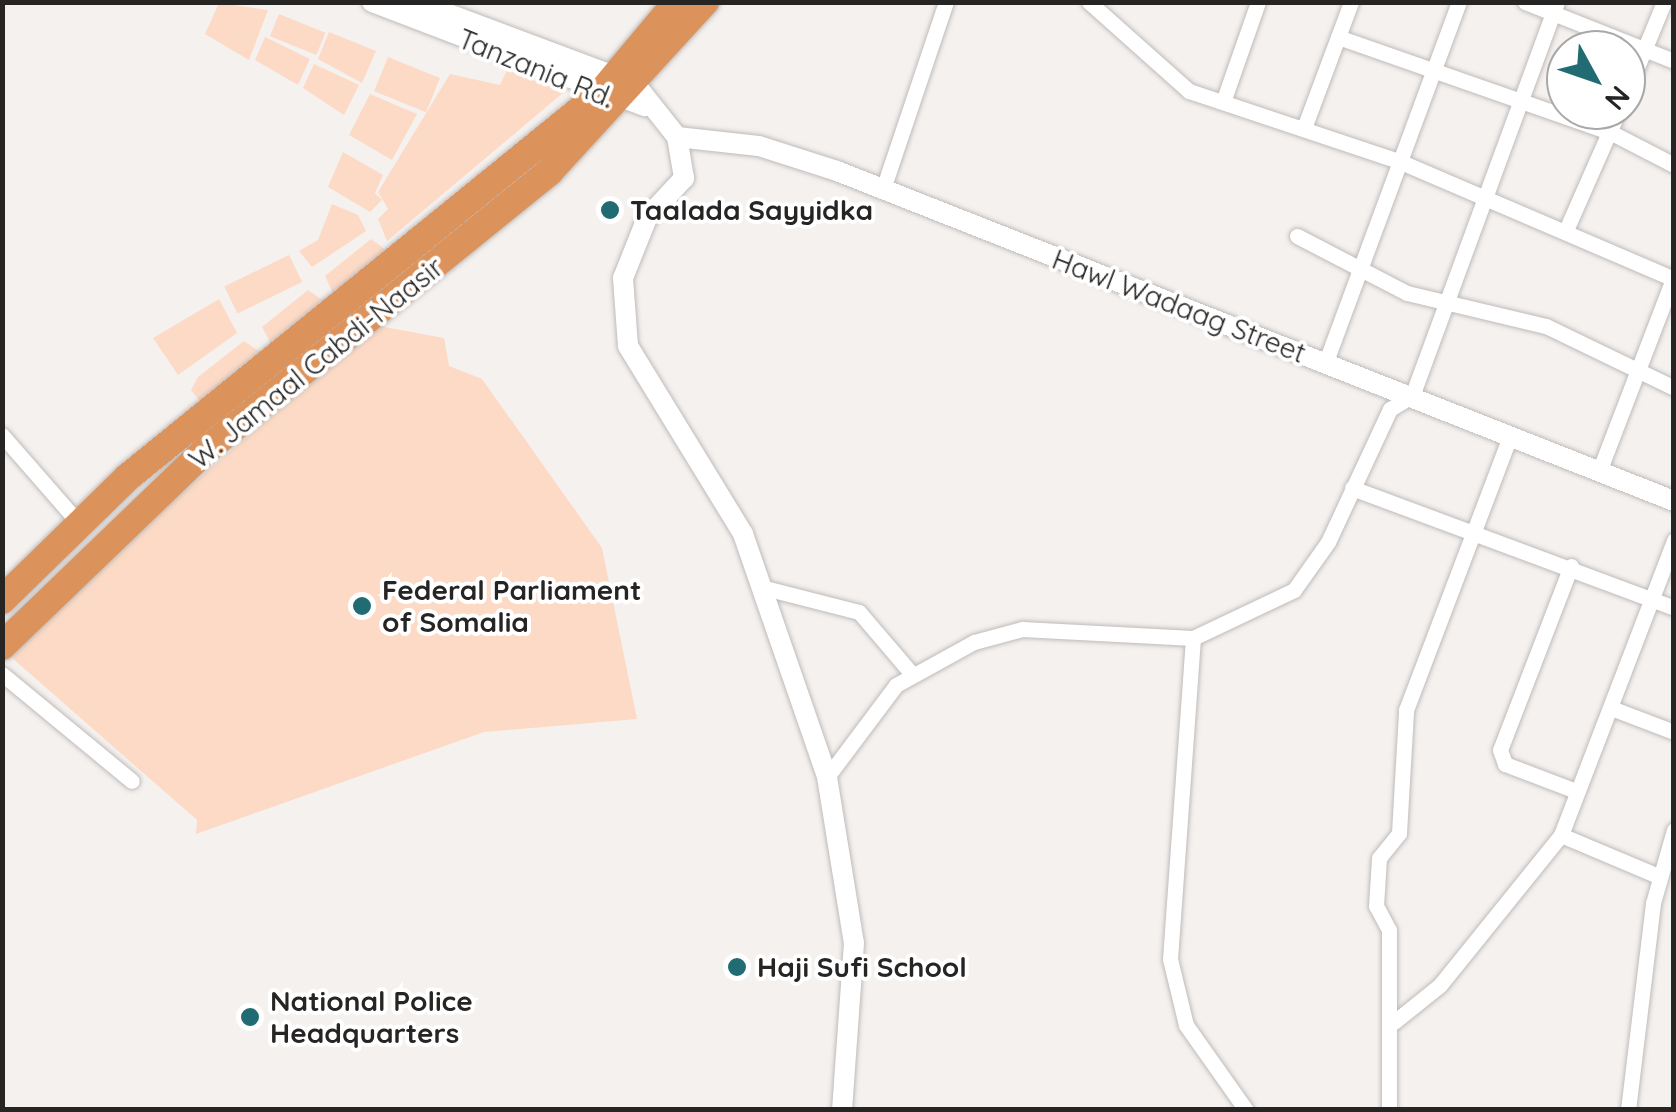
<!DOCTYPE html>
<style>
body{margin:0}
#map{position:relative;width:1676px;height:1112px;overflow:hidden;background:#f5f1ef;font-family:Quicksand,sans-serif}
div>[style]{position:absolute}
.green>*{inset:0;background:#fddac5;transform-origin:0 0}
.roads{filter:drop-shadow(0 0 2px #bfbbb9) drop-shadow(0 0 2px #bfbbb9)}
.minor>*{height:15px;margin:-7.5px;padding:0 7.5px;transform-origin:7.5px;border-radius:7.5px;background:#fff}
.tertiary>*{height:20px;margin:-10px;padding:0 10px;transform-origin:10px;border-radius:10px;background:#fff}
.trunk>*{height:28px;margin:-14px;padding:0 14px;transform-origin:14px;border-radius:14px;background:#dc925b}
.dots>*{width:28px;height:28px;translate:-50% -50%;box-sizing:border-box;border:5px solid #fff;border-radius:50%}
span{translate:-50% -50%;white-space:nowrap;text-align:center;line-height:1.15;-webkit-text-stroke:8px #fff;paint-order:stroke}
.street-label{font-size:28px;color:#262524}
.poi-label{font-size:28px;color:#262524;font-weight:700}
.left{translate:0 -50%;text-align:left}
.frame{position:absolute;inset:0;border:5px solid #262524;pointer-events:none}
.north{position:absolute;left:1546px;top:30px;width:100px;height:100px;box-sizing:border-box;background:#fff;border:2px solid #a8a8a7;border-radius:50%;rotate:130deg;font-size:28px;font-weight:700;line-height:40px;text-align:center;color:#262524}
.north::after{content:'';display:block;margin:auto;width:35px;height:45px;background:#216c72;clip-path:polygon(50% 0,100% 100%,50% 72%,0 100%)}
</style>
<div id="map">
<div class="green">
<div style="clip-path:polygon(219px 3px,268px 10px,249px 60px,205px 34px)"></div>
<div style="left:279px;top:14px;width:50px;height:24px;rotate:22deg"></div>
<div style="clip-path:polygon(329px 32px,376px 51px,362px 83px,318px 59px)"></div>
<div style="clip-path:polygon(265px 37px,310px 59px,298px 85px,255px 60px)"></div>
<div style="left:388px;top:57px;width:56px;height:37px;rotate:22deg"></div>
<div style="clip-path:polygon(314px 64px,359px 85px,344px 115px,303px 88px)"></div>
<div style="clip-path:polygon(507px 70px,564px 92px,387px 241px,378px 219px,388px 209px,378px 192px,450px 74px,500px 85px)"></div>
<div style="clip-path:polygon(370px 94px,417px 114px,392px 160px,349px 135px)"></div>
<div style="clip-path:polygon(343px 152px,383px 175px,375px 193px,382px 200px,370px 212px,328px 187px)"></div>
<div style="clip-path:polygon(332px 204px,358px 215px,366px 231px,312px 267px,299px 251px,318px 240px)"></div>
<div style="clip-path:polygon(371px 239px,393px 255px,336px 299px,325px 276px)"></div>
<div style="left:289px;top:255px;width:30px;height:72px;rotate:64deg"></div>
<div style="clip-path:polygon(308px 290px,329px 305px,274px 349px,262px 327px)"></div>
<div style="clip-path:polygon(219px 299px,237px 333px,178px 375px,153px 338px)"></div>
<div style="clip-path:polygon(379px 326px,444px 338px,449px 366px,482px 379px,602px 548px,637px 719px,484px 732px,196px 834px,197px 820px,11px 657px,165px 507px)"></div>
<div style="clip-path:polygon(244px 341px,266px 356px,203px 405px,191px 390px,198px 377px)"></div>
</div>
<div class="roads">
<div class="minor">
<div style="left:1089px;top:2px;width:134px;rotate:41.7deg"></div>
<div style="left:1189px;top:91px;width:224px;rotate:18.5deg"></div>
<div style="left:1401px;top:162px;width:297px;rotate:23.2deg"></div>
<div style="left:1525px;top:2px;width:160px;rotate:21.6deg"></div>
<div style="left:1338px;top:37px;width:288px;rotate:19.3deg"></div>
<div style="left:1610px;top:132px;width:72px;rotate:27.3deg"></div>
<div style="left:1626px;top:94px;width:100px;rotate:-67.6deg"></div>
<div style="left:1223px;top:102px;width:106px;rotate:-70.7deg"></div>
<div style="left:1304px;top:128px;width:134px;rotate:-69.5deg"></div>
<div style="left:883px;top:189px;width:197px;rotate:-71.4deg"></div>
<div style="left:1566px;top:230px;width:131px;rotate:-66.2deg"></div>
<div style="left:1297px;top:236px;width:124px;rotate:27.4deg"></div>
<div style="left:1407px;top:293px;width:143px;rotate:13.4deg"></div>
<div style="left:1546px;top:326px;width:142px;rotate:25.8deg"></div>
<div style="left:1325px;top:364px;width:386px;rotate:-69.7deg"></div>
<div style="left:2px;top:435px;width:116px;rotate:48.9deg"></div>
<div style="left:1600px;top:469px;width:207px;rotate:-69deg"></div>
<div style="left:1352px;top:488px;width:344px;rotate:20.4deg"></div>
<div style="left:1571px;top:566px;width:197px;rotate:111.1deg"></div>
<div style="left:1500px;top:750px;width:15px;rotate:70deg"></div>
<div style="left:1505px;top:764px;width:76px;rotate:20.8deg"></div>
<div style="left:765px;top:588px;width:97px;rotate:14.3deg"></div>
<div style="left:859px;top:612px;width:82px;rotate:49.5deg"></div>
<div style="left:1193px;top:638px;width:322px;rotate:94.1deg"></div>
<div style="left:1170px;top:959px;width:68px;rotate:76.4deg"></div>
<div style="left:1186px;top:1025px;width:104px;rotate:54.8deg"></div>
<div style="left:2px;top:674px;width:168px;rotate:39.5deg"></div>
<div style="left:1611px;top:708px;width:67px;rotate:20.9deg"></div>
<div style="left:827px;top:777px;width:115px;rotate:-53.1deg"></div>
<div style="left:896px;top:685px;width:89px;rotate:-28.9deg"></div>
<div style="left:974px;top:642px;width:50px;rotate:-15.2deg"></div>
<div style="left:1022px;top:629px;width:171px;rotate:3deg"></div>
<div style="left:1193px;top:638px;width:112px;rotate:-25.4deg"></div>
<div style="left:1294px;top:590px;width:59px;rotate:-54.7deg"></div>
<div style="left:1328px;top:542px;width:147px;rotate:-65deg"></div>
<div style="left:1390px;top:409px;width:26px;rotate:-31deg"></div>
<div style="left:1412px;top:396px;width:420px;rotate:-69.8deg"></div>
<div style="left:1561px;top:835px;width:105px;rotate:22.9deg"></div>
<div style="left:1394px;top:1022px;width:59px;rotate:-38.8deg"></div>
<div style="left:1440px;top:985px;width:193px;rotate:-51.1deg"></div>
<div style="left:1561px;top:835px;width:316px;rotate:-69deg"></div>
<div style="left:1389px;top:1110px;width:180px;rotate:-90deg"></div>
<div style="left:1389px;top:930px;width:27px;rotate:-118deg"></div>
<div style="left:1376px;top:906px;width:48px;rotate:-86.4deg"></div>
<div style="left:1379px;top:858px;width:32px;rotate:-51deg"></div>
<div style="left:1399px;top:833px;width:123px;rotate:-86.7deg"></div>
<div style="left:1406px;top:710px;width:293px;rotate:-69.2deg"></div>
<div style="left:1628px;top:1110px;width:209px;rotate:-83.1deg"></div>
<div style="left:1653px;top:903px;width:76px;rotate:-74deg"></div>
</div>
<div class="tertiary">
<div style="left:372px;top:2px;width:292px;rotate:20.9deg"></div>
<div style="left:417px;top:2px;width:233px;rotate:20.6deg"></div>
<div style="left:635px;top:84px;width:68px;rotate:51.6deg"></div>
<div style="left:677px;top:137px;width:82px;rotate:6.3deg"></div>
<div style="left:759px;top:146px;width:82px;rotate:17.8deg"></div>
<div style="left:837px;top:171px;width:900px;rotate:21.52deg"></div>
<div style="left:677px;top:137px;width:42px;rotate:80.3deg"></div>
<div style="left:684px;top:178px;width:54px;rotate:132.8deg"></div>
<div style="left:647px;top:218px;width:65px;rotate:111.8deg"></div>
<div style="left:623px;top:278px;width:68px;rotate:85.8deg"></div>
<div style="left:628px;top:346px;width:220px;rotate:58.5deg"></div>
<div style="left:743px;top:534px;width:257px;rotate:70.9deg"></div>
<div style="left:827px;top:777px;width:168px;rotate:80.8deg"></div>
<div style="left:854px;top:943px;width:167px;rotate:94.1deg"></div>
</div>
<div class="trunk">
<div style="left:2px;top:600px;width:176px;rotate:-44.3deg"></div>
<div style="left:128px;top:477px;width:608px;rotate:-39.06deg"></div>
<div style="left:600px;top:94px;width:120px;rotate:-50.1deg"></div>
<div style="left:2px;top:646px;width:284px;rotate:-43.9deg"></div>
<div style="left:207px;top:449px;width:440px;rotate:-39deg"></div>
<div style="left:549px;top:172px;width:231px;rotate:-47.5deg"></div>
</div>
</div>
<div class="dots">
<div style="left:610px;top:210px;background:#216c72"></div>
<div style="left:362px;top:606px;background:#216c72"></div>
<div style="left:737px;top:967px;background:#216c72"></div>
<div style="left:250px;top:1017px;background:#216c72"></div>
</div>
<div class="street-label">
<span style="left:536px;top:68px;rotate:22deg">Tanzania Rd.</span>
<span style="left:1179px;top:306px;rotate:21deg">Hawl Wadaag Street</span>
<span style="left:316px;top:363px;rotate:-39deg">W. Jamaal Cabdi-Naasir</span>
</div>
<div class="poi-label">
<span class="left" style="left:630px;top:210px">Taalada Sayyidka</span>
<span class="left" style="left:382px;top:606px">Federal Parliament<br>of Somalia</span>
<span class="left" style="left:757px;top:967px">Haji Sufi School</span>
<span class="left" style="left:270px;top:1017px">National Police<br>Headquarters</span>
</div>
<div class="frame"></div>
<div class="north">N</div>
</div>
